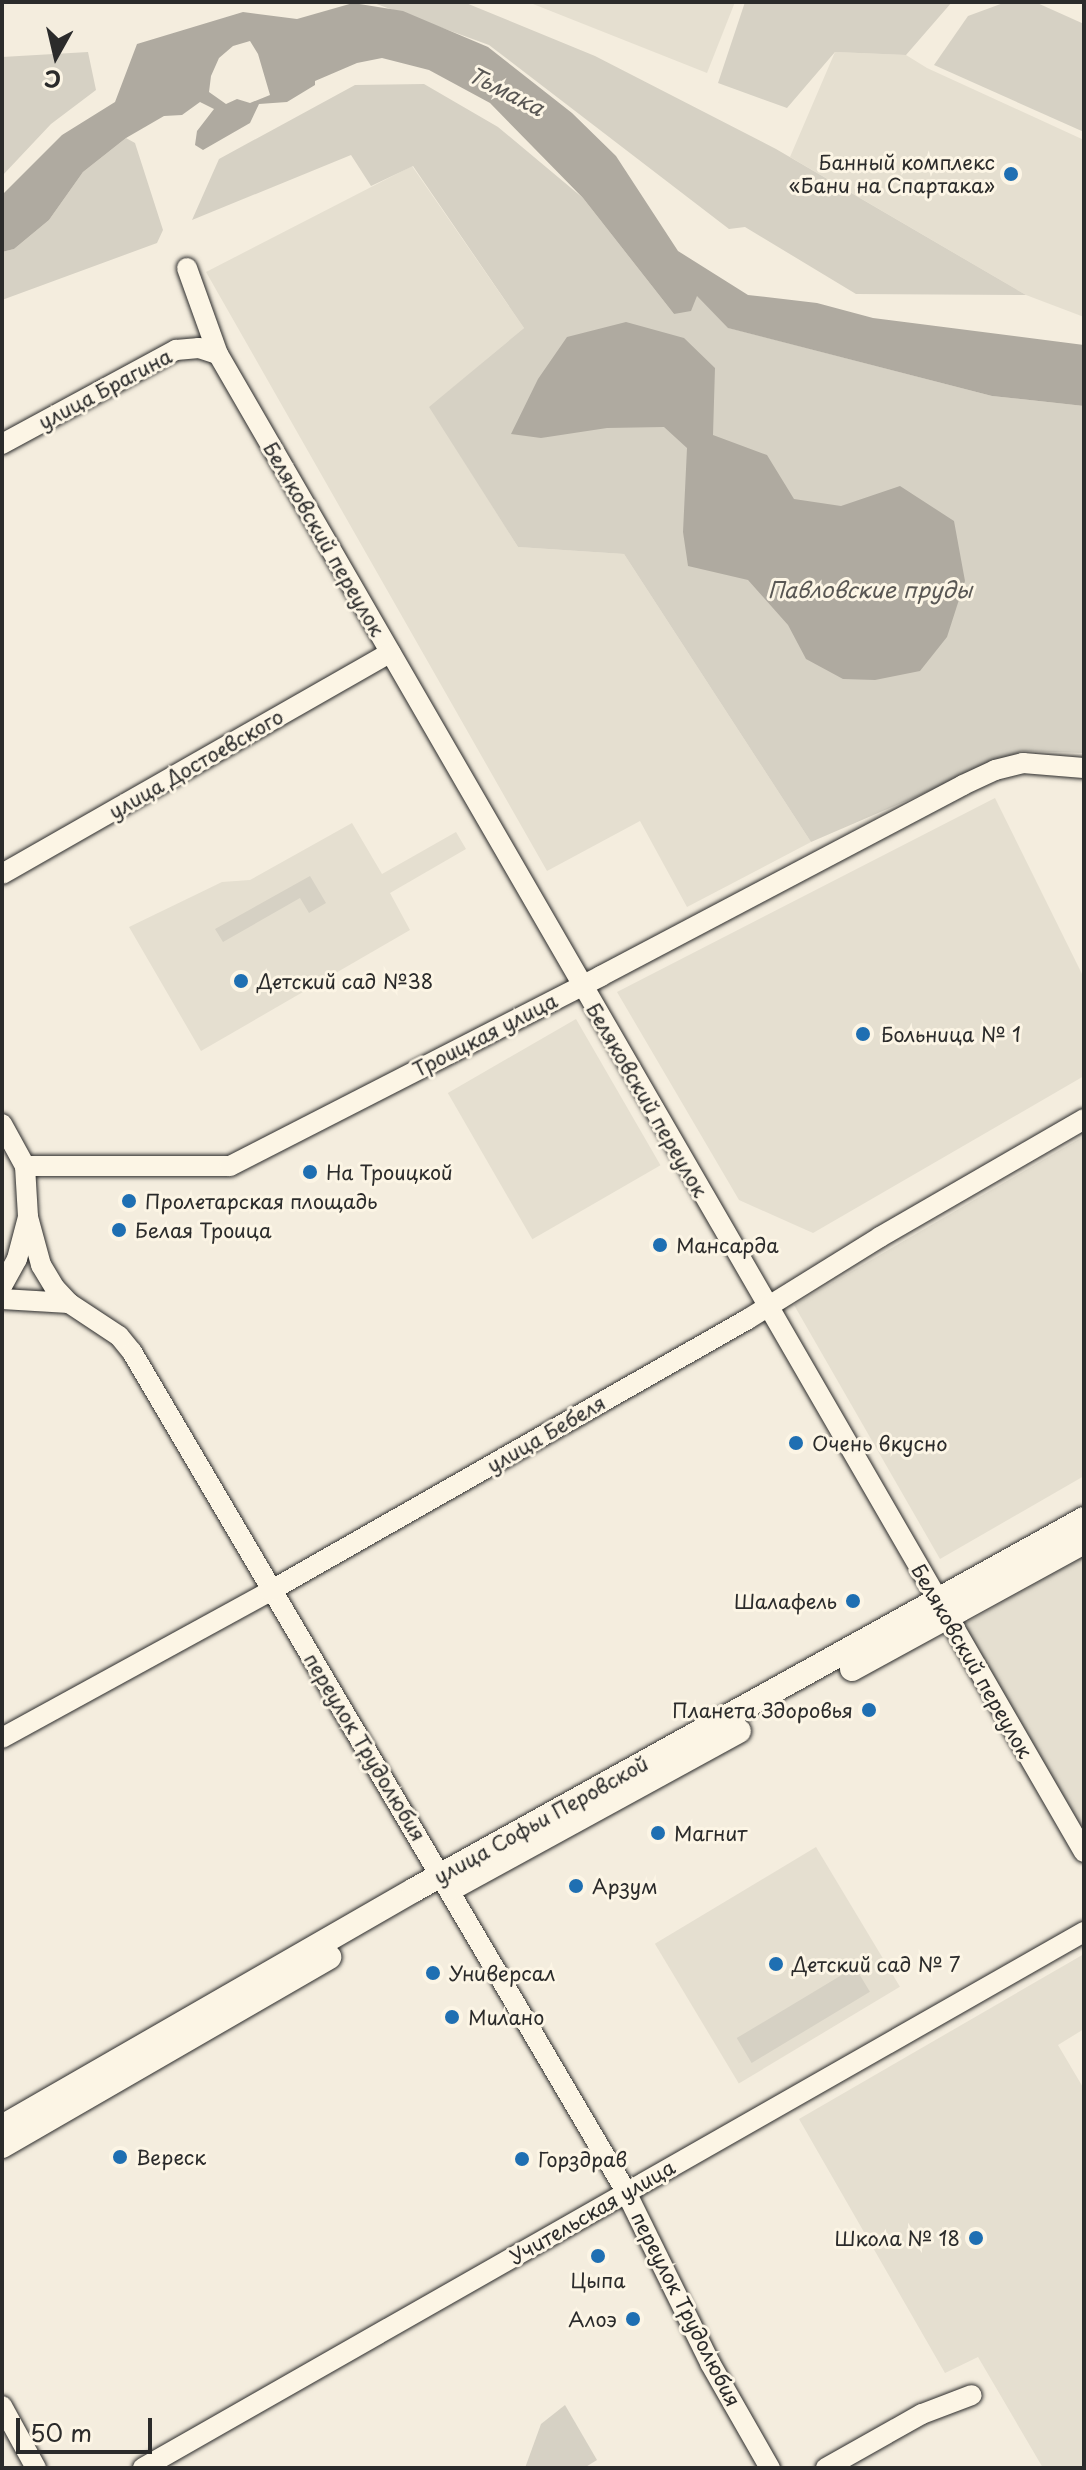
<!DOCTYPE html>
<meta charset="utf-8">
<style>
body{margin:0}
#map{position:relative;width:1086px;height:2470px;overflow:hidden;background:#f4edde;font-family:"Playpen Sans",sans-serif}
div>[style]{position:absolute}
.built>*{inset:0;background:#e5dfd0;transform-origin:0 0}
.green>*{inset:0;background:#d6d1c4;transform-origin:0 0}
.water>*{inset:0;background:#afaaa0}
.roads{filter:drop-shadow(0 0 2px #2b2b2b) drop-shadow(0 0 2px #2b2b2b)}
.minor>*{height:20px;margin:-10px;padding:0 10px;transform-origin:10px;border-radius:10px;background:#fcf5e5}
.major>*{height:24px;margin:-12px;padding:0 12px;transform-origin:12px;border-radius:12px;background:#fcf5e5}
.dots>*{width:22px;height:22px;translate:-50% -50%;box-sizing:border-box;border:4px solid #fcf5e5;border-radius:50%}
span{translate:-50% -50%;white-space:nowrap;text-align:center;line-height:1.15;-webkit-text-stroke:6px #fcf5e5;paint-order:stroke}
.poi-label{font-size:20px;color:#2b2b2b}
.right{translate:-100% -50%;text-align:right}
.left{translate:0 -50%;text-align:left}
.street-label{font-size:20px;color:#2b2b2b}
.water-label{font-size:22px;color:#595754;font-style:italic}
.frame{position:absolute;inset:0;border:4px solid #2b2b2b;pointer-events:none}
.north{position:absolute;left:16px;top:16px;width:80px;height:80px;-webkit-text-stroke:6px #fcf5e5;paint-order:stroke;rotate:188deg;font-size:22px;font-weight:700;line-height:32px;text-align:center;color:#2b2b2b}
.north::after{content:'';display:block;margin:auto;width:28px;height:36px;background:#2b2b2b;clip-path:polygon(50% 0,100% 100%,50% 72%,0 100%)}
.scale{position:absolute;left:16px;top:2418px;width:136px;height:36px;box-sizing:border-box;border:4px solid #2b2b2b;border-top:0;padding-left:10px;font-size:24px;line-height:28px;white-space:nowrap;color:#2b2b2b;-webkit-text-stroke:6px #fcf5e5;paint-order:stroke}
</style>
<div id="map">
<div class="built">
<div style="clip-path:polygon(528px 2px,735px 2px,707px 73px)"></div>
<div style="clip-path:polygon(835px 52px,906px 55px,927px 68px,1084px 140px,1084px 317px,1026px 295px,790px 157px)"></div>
<div style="clip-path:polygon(412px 166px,524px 328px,430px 407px,518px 547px,624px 554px,811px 842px,687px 907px,640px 821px,547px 871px,206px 272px)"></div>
<div style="clip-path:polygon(995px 798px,1084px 978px,1084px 1076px,813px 1233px,739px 1200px,617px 992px)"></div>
<div style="clip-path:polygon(352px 823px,382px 874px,456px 832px,466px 849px,390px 893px,410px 930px,201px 1051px,129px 927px,222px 882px,250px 880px)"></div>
<div style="left:576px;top:1019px;width:169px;height:148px;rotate:60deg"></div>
<div style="clip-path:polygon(1084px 1136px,1084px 1476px,940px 1559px,794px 1305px)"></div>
<div style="clip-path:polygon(1084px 1557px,1084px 1852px,955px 1629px)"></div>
<div style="left:816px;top:1847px;width:163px;height:188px;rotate:59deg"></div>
<div style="clip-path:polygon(1084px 1954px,1084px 2029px,1058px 2045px,1084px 2089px,1084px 2468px,1043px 2468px,978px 2357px,945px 2373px,799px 2119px)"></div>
</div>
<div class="green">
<div style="clip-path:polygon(371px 2px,466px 3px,595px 56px,776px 149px,1026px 295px,856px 294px,745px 227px,729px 229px,489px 45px)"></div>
<div style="clip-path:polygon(745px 2px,952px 2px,906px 55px,835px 52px,787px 108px,718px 83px)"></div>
<div style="clip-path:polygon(1006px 2px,1035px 2px,1084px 24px,1084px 132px,934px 65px,968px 16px)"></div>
<div style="clip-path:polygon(88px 52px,96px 90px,51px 124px,2px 176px,2px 57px)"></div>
<div style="clip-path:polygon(424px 84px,498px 127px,583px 198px,674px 314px,697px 295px,729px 328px,992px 396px,1084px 406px,1084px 753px,1022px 751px,811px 842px,624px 554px,518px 547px,429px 407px,524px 328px,413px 166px,371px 186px,351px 155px,192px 220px,219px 159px,355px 85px)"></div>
<div style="clip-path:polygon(126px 138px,135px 143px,163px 230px,157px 243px,2px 300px,2px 252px,14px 249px,49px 220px,83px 172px)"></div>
<div style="clip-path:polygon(310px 876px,326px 903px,309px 913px,300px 898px,223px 942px,215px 929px)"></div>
<div style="left:855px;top:1967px;width:29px;height:138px;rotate:59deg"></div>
<div style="clip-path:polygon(565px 2405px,597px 2460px,584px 2468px,525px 2468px,541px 2424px)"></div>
</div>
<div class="water">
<div style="clip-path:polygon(evenodd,353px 3px,403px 11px,488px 47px,572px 113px,616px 156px,678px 251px,748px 295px,817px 303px,873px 318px,1084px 345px,1084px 406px,992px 396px,728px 328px,697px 296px,691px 311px,674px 314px,583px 198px,490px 103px,429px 70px,382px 58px,357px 63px,315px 81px,315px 85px,287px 102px,259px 104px,250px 123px,203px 150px,195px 145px,197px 131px,214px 109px,200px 102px,182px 115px,164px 116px,126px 138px,83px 172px,49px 220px,14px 249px,2px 252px,2px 195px,62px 135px,115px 102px,137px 44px,243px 12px,297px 19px,353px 3px,250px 41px,258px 54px,270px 95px,250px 103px,237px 99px,226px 104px,209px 92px,211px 76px,219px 58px,233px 46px,250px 41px)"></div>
<div style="clip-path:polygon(626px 322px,684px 338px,715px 368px,713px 435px,767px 455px,794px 499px,841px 506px,900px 486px,954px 521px,965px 581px,947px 637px,920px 671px,875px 680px,843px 679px,806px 659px,788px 625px,748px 580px,688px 566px,683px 532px,687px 448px,664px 427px,607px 428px,541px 438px,511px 434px,538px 379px,567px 337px)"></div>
</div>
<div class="roads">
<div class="minor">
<div style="left:187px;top:268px;width:91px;rotate:70.2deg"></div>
<div style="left:2px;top:444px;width:198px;rotate:-28.4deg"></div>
<div style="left:176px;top:350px;width:23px;rotate:-5deg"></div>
<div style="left:199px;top:348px;width:20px;rotate:18deg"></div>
<div style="left:218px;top:354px;width:1730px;rotate:59.97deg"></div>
<div style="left:2px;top:874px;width:447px;rotate:-29.7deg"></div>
<div style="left:2px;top:1124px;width:48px;rotate:61.3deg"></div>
<div style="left:25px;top:1166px;width:51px;rotate:86.6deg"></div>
<div style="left:28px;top:1217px;width:43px;rotate:104.7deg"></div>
<div style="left:17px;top:1259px;width:31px;rotate:119deg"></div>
<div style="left:25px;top:1166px;width:205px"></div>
<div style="left:230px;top:1166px;width:417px;rotate:-27.1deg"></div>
<div style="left:601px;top:976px;width:409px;rotate:-27.8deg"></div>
<div style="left:963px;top:785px;width:35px;rotate:-25deg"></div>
<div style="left:995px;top:770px;width:29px;rotate:-14deg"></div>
<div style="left:1023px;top:763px;width:61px;rotate:4.7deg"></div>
<div style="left:28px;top:1217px;width:50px;rotate:74.8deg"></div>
<div style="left:41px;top:1265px;width:27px;rotate:59deg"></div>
<div style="left:55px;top:1288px;width:21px;rotate:47deg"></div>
<div style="left:69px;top:1303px;width:60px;rotate:33.4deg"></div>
<div style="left:119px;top:1336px;width:21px;rotate:51deg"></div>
<div style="left:132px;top:1352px;width:972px;rotate:59.53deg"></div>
<div style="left:625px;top:2190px;width:193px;rotate:63.8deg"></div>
<div style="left:710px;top:2363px;width:121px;rotate:60.3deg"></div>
<div style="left:2px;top:1299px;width:67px;rotate:3.4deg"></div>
<div style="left:2px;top:1738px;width:306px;rotate:-28.7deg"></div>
<div style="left:270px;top:1591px;width:550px;rotate:-29.64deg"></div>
<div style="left:748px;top:1319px;width:155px;rotate:-31.8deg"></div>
<div style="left:880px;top:1237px;width:236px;rotate:-30deg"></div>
<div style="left:2px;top:2406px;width:71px;rotate:61.3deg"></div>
<div style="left:143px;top:2468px;width:1083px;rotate:-29.67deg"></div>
<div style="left:826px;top:2468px;width:110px;rotate:-29.4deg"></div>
<div style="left:922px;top:2414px;width:53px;rotate:-20.8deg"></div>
</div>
<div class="major">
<div style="left:852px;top:1669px;width:264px;rotate:-28.7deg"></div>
<div style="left:452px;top:1888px;width:327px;rotate:-28.7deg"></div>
<div style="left:2px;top:2127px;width:475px;rotate:-29.9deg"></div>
<div style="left:414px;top:1890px;width:766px;rotate:-28.97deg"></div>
<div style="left:2px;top:2146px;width:378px;rotate:-30deg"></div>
</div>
</div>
<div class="dots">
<div style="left:1011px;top:174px;background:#1f6fb2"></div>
<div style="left:241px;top:981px;background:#1f6fb2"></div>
<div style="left:863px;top:1034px;background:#1f6fb2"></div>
<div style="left:310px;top:1172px;background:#1f6fb2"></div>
<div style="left:129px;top:1201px;background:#1f6fb2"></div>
<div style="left:119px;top:1230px;background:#1f6fb2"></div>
<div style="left:660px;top:1245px;background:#1f6fb2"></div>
<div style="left:796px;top:1443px;background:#1f6fb2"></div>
<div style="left:853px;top:1601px;background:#1f6fb2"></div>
<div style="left:869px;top:1710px;background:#1f6fb2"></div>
<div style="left:658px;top:1833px;background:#1f6fb2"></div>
<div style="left:576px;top:1886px;background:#1f6fb2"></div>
<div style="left:776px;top:1964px;background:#1f6fb2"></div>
<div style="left:433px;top:1973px;background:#1f6fb2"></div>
<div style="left:452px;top:2017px;background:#1f6fb2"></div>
<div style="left:120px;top:2157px;background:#1f6fb2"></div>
<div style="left:522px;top:2159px;background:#1f6fb2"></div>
<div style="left:976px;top:2238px;background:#1f6fb2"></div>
<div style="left:598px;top:2256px;background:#1f6fb2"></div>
<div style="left:633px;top:2319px;background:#1f6fb2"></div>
</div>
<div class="poi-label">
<span class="right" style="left:995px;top:174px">Банный комплекс<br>«Бани на Спартака»</span>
<span class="left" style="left:257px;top:981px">Детский сад №38</span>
<span class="left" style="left:881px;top:1034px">Больница № 1</span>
<span class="left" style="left:326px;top:1172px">На Троицкой</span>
<span class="left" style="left:145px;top:1201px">Пролетарская площадь</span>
<span class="left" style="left:135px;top:1230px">Белая Троица</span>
<span class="left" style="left:676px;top:1245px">Мансарда</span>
<span class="left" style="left:812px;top:1443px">Очень вкусно</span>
<span class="right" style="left:837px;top:1601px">Шалафель</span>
<span class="right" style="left:853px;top:1710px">Планета Здоровья</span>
<span class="left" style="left:674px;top:1833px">Магнит</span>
<span class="left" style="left:592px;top:1886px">Арзум</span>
<span class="left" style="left:792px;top:1964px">Детский сад № 7</span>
<span class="left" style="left:449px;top:1973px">Универсал</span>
<span class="left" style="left:468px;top:2017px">Милано</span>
<span class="left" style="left:136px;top:2157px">Вереск</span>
<span class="left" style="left:538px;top:2159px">Горздрав</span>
<span class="right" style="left:960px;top:2238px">Школа № 18</span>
<span style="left:598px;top:2280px">Цыпа</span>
<span class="right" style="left:617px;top:2319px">Алоэ</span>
</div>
<div class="street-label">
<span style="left:105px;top:389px;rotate:-28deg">улица Брагина</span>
<span style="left:324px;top:539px;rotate:60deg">Беляковский переулок</span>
<span style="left:196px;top:764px;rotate:-30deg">улица Достоевского</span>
<span style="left:485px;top:1035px;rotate:-27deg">Троицкая улица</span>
<span style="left:647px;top:1100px;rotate:60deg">Беляковский переулок</span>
<span style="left:546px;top:1434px;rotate:-30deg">улица Бебеля</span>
<span style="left:972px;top:1661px;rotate:60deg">Беляковский переулок</span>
<span style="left:365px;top:1747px;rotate:59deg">переулок Трудолюбия</span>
<span style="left:541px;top:1820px;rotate:-29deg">улица Софьи Перовской</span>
<span style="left:592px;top:2212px;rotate:-30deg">Учительская улица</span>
<span style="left:686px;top:2309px;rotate:63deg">переулок Трудолюбия</span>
</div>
<div class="water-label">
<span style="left:507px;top:90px;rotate:27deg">Тьмака</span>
<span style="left:870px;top:589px">Павловские пруды</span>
</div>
<div class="frame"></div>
<div class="north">С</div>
<div class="scale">50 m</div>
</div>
